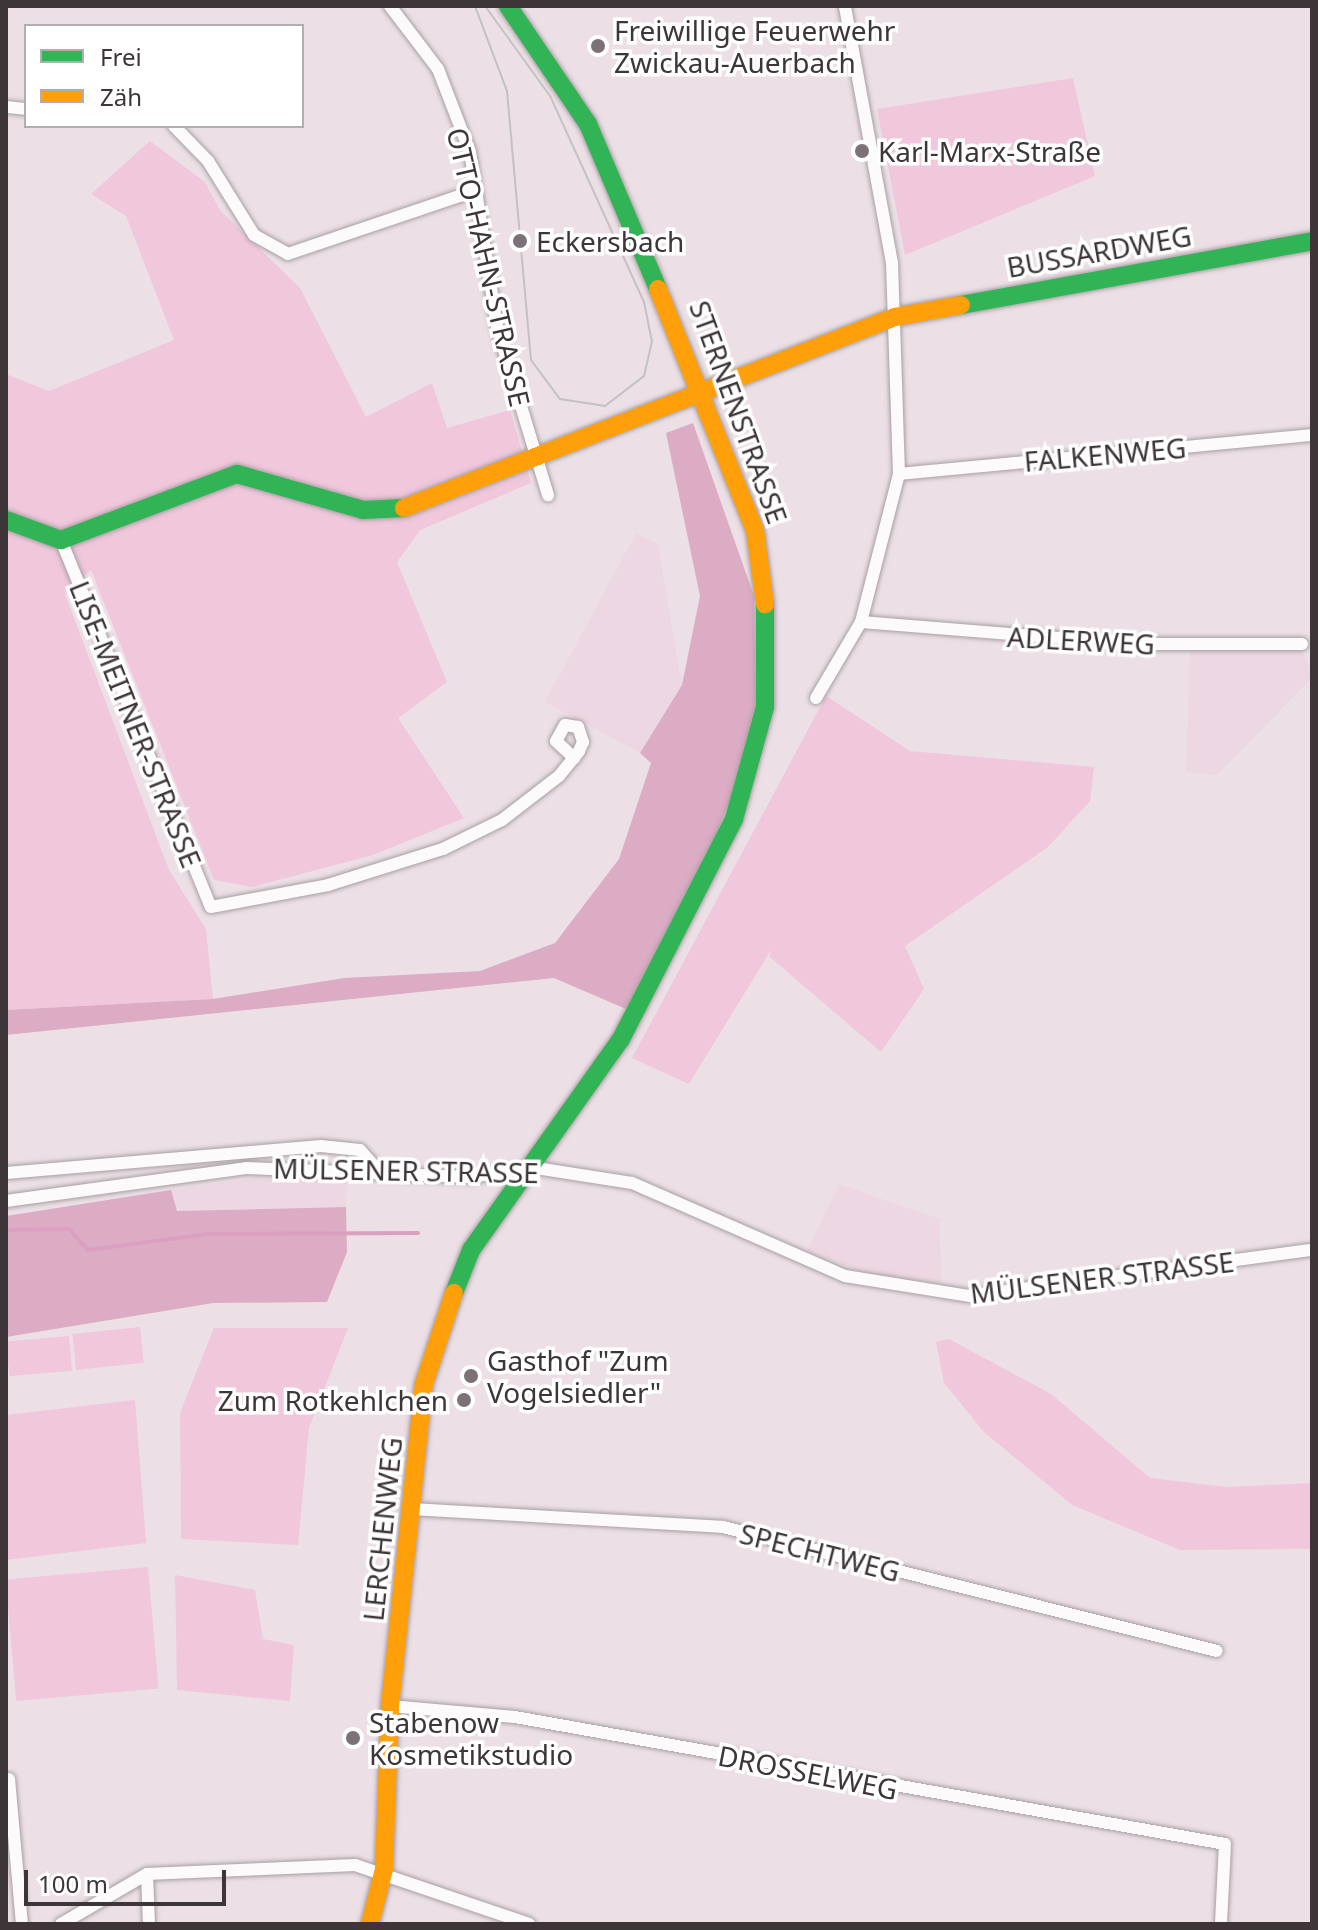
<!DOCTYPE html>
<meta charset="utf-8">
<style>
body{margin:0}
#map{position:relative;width:1318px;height:1930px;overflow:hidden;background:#ece0e6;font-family:"Noto Sans",sans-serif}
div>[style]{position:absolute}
.built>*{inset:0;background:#edd7e2}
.green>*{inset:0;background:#f0c7db;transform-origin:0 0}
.forest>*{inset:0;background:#dcabc4}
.stream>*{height:4px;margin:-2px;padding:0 2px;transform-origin:2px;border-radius:2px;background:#dba0bf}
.roads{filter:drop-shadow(0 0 2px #a89fa3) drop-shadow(0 0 2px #a89fa3)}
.street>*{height:12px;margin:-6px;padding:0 6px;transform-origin:6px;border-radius:6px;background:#fcfafb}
.fast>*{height:18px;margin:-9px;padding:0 9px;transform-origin:9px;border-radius:9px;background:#30b455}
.slow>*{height:18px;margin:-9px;padding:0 9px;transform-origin:9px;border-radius:9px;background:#ff9f0a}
.tram>*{height:2px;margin:-1px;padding:0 1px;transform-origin:1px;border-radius:1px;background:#c3c1c1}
.dots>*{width:22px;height:22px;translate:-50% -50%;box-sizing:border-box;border:4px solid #fff;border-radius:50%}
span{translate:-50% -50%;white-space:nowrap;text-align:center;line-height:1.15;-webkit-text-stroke:7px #fff;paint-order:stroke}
.poi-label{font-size:28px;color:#3e3539}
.left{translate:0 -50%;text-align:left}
.right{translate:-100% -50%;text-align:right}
.street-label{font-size:28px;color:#3e3539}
.frame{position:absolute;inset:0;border:8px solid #3e3539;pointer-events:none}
.legend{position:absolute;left:24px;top:24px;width:280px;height:104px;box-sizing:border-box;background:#fff;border:2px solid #b2aeb0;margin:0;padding:10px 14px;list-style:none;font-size:24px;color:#3e3539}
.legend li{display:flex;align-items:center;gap:16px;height:40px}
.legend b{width:40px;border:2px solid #b2aeb0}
.scale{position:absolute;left:24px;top:1870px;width:202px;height:36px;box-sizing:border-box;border:4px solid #3e3539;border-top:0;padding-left:10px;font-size:24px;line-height:28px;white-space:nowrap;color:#3e3539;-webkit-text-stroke:6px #fff;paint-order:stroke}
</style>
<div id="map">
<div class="built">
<div style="clip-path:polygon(636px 533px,658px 544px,682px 685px,640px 753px,545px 702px)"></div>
<div style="clip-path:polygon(1190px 650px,1301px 650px,1312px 670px,1312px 678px,1217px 775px,1186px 772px)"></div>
<div style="clip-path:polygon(251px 1179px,347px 1181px,346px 1207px,176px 1211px,171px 1190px)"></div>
<div style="clip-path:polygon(839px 1184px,940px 1219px,941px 1283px,864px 1273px,807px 1251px)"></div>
</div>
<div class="green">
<div style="clip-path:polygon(1073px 78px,1095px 176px,905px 255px,877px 109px)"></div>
<div style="clip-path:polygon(150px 141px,205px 182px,220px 210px,300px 288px,366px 417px,432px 383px,447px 428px,510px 410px,531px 483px,420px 530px,397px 562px,447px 682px,398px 718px,464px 818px,373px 855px,252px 887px,214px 880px,91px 570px,65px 594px,169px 870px,206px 929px,213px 999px,6px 1010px,6px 374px,49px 391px,174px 340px,126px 216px,91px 194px)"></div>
<div style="clip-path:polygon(826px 696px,910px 751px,1094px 767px,1090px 801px,1048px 847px,905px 946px,924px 989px,881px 1052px,770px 957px,771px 950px,689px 1084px,632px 1058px)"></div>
<div style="left:140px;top:1327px;width:36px;height:68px;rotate:84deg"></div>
<div style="clip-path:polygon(214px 1328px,348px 1328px,309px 1428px,298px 1545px,181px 1539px,180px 1413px)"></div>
<div style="left:69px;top:1336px;width:35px;height:63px;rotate:85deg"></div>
<div style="clip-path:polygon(949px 1339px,1051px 1394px,1150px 1478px,1227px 1487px,1312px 1483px,1312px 1549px,1180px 1550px,1072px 1505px,984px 1432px,944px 1383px,936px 1342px)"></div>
<div style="clip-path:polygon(135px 1400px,146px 1543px,6px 1560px,6px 1415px)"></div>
<div style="left:148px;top:1567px;width:122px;height:143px;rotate:85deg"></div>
<div style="clip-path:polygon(175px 1575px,255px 1590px,263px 1639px,294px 1645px,290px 1701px,177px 1690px)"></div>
</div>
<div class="forest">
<div style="clip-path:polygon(693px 423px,754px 596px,756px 708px,749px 753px,717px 833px,626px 1009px,554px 978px,6px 1035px,6px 1010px,213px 999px,344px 978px,480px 971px,555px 943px,619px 859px,651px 763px,640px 753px,682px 685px,700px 596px,666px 433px)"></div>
<div style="clip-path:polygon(171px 1190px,177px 1211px,346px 1207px,347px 1252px,327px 1302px,213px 1303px,6px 1337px,6px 1216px)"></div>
</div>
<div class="stream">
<div style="left:6px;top:1230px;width:63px;rotate:-0.9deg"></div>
<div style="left:69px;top:1229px;width:28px;rotate:48deg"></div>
<div style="left:88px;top:1250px;width:121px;rotate:-7.6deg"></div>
<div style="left:208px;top:1234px;width:210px;rotate:-0.3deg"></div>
</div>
<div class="roads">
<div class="street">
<div style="left:390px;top:6px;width:79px;rotate:52.7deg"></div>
<div style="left:438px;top:69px;width:89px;rotate:68.9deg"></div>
<div style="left:470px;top:152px;width:177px;rotate:81.2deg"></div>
<div style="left:497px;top:327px;width:176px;rotate:73.1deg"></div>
<div style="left:7px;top:107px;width:19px;rotate:6deg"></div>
<div style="left:174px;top:126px;width:49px;rotate:45.8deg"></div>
<div style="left:208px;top:161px;width:87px;rotate:58.1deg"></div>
<div style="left:254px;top:235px;width:39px;rotate:29deg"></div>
<div style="left:288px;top:254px;width:196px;rotate:-18.7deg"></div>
<div style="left:899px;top:474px;width:415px;rotate:-5.4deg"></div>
<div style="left:61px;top:540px;width:396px;rotate:67.8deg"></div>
<div style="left:211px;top:907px;width:119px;rotate:-10.6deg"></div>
<div style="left:328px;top:885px;width:121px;rotate:-17.4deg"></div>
<div style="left:443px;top:849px;width:66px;rotate:-26.2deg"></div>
<div style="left:502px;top:820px;width:72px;rotate:-37.7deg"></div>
<div style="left:559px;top:776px;width:32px;rotate:-51deg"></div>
<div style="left:579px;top:751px;width:10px;rotate:-66deg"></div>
<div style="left:583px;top:742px;width:16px;rotate:-108deg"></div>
<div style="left:578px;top:727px;width:13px;rotate:-171deg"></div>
<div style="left:565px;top:725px;width:18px;rotate:119deg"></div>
<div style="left:556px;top:741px;width:25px;rotate:43deg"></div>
<div style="left:861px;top:622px;width:273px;rotate:4.6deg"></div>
<div style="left:1133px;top:644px;width:169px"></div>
<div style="left:816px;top:698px;width:88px;rotate:-59.4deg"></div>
<div style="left:861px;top:622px;width:153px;rotate:-75.6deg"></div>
<div style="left:899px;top:474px;width:211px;rotate:-91.9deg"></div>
<div style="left:892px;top:263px;width:261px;rotate:-100.4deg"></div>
<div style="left:6px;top:1173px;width:316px;rotate:-4.9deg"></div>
<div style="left:321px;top:1146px;width:39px;rotate:6deg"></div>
<div style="left:360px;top:1150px;width:30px;rotate:48deg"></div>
<div style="left:6px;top:1201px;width:242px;rotate:-7.8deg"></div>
<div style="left:246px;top:1168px;width:223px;rotate:2.3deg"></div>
<div style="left:469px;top:1177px;width:68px;rotate:-7.7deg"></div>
<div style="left:536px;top:1168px;width:97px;rotate:8.9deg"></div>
<div style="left:632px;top:1183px;width:232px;rotate:23.6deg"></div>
<div style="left:845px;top:1276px;width:127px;rotate:9.1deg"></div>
<div style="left:970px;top:1296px;width:345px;rotate:-7.7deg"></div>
<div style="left:413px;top:1509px;width:311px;rotate:3.3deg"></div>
<div style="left:723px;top:1527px;width:509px;rotate:14.09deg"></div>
<div style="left:390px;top:1706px;width:125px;rotate:5deg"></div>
<div style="left:515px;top:1717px;width:721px;rotate:10.14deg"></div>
<div style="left:1225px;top:1844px;width:80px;rotate:92.9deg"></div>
<div style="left:9px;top:1779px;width:146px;rotate:84.9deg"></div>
<div style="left:147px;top:1874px;width:50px;rotate:87.7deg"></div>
<div style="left:61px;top:1924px;width:99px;rotate:-30.2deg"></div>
<div style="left:147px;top:1874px;width:208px;rotate:-2.5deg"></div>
<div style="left:355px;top:1865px;width:184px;rotate:18.7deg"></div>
</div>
<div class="fast">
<div style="left:508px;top:6px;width:143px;rotate:55.9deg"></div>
<div style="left:588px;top:124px;width:179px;rotate:67deg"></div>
<div style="left:961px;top:305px;width:357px;rotate:-10.3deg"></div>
<div style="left:6px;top:520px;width:59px;rotate:20deg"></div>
<div style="left:61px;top:540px;width:188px;rotate:-20.6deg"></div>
<div style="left:237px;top:474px;width:131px;rotate:15.9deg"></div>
<div style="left:363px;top:510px;width:41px;rotate:-2.8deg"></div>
<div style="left:454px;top:1293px;width:46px;rotate:-68.4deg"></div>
<div style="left:471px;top:1250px;width:259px;rotate:-54.6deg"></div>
<div style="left:621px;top:1039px;width:247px;rotate:-62.8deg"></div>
<div style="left:734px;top:819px;width:116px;rotate:-74.5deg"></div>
<div style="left:765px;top:707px;width:103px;rotate:-90deg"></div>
</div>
<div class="slow">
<div style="left:658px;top:289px;width:260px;rotate:68.1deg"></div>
<div style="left:755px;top:530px;width:75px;rotate:82.3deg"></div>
<div style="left:404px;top:508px;width:527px;rotate:-21.26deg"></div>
<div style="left:895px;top:317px;width:67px;rotate:-10.3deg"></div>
<div style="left:370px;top:1924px;width:57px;rotate:-75.7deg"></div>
<div style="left:384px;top:1869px;width:163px;rotate:-87.9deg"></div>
<div style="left:390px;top:1706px;width:324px;rotate:-84deg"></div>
<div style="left:424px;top:1384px;width:96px;rotate:-71.8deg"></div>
</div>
</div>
<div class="tram">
<div style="left:475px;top:6px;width:91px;rotate:69.4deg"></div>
<div style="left:507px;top:91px;width:270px;rotate:84.9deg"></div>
<div style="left:531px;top:360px;width:49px;rotate:53.4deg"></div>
<div style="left:560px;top:399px;width:46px;rotate:8.8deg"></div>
<div style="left:605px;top:406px;width:49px;rotate:-37.6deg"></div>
<div style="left:644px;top:376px;width:35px;rotate:-77deg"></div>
<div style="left:652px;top:342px;width:41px;rotate:-101.3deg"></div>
<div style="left:644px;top:302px;width:226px;rotate:-114.5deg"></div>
<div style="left:550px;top:96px;width:111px;rotate:-125.8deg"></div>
</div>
<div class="dots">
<div style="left:598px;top:46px;background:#7b7176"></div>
<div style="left:862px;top:151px;background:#7b7176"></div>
<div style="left:520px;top:241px;background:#7b7176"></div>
<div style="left:471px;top:1376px;background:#7b7176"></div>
<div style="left:464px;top:1400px;background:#7b7176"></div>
<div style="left:353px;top:1738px;background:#7b7176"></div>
</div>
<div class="poi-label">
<span class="left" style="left:614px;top:46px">Freiwillige Feuerwehr<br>Zwickau-Auerbach</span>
<span class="left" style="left:878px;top:151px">Karl-Marx-Straße</span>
<span class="left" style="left:536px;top:241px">Eckersbach</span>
<span class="left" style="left:487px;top:1376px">Gasthof "Zum<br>Vogelsiedler"</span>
<span class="right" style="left:448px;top:1400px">Zum Rotkehlchen</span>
<span class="left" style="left:369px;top:1738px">Stabenow<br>Kosmetikstudio</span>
</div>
<div class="street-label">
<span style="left:1099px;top:251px;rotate:-10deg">BUSSARDWEG</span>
<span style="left:489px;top:267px;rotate:77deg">OTTO-HAHN-STRASSE</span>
<span style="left:739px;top:412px;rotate:70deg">STERNENSTRASSE</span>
<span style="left:1105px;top:454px;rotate:-5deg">FALKENWEG</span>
<span style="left:1081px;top:640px;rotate:3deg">ADLERWEG</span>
<span style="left:136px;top:724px;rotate:68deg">LISE-MEITNER-STRASSE</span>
<span style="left:406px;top:1170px;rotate:1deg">MÜLSENER STRASSE</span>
<span style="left:1102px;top:1277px;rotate:-7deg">MÜLSENER STRASSE</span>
<span style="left:382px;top:1529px;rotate:-84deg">LERCHENWEG</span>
<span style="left:820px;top:1552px;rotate:14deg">SPECHTWEG</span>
<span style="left:808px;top:1772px;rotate:11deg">DROSSELWEG</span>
</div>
<div class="frame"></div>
<ul class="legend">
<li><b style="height:10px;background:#30b455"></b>Frei</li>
<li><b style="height:10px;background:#ff9f0a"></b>Zäh</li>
</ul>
<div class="scale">100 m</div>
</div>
